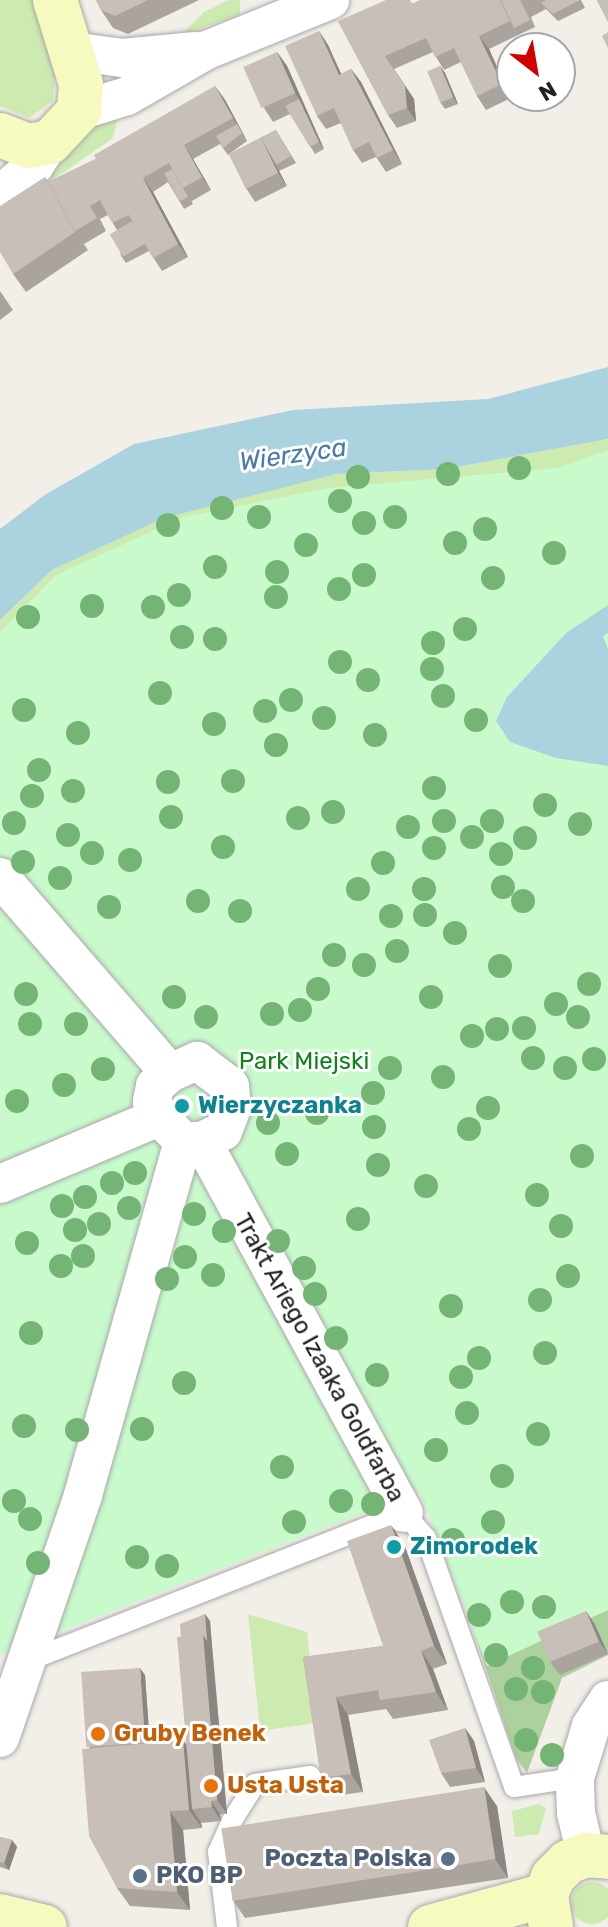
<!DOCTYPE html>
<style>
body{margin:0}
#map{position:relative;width:608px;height:1927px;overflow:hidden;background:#f2efe9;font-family:Rubik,sans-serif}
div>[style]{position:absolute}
.grass>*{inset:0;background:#cdebb0}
.round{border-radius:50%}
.forest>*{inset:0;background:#add19e}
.park>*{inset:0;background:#c8facc}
.water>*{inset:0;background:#aad3df}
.roads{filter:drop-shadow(0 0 2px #a9a9a9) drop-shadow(0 0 2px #a9a9a9)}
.lane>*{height:20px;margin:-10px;padding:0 10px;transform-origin:10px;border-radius:10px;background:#fff}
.street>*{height:38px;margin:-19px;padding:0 19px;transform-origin:19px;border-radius:19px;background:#fff}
.secondary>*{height:44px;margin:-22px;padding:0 22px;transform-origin:22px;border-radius:22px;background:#f7fabf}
.trees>*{width:24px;height:24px;margin:-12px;border-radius:50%;background:#74b475}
.wall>*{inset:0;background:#aba49e}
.shaded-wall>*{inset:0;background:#8b8681}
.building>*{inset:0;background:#c7bfb8;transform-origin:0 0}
.dots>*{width:22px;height:22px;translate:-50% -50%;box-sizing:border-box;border:4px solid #fff;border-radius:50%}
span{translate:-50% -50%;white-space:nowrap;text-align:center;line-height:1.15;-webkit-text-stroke:6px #fff;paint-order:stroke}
.park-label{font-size:24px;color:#0c8416}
.culture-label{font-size:24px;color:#0d838f;font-weight:700}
.left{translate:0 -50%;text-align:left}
.street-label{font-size:24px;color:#222}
.food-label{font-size:24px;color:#c56008;font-weight:700}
.service-label{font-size:24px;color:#4e5e75;font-weight:700}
.right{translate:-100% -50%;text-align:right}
.water-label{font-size:26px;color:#4a7aab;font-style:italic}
.north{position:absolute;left:496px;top:32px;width:80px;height:80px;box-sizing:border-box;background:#fff;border:2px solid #a7a7a7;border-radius:50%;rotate:149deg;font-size:22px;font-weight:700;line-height:32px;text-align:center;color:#222}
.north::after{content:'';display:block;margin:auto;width:28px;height:36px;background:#d40000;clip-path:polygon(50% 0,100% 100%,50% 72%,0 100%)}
</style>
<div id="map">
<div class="grass">
<div style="clip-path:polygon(0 0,40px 0,57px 53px,53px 101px,29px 118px,0 106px)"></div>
<div style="clip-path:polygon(229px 0,240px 0,240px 14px,180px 36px,204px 12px)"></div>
<div style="clip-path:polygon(119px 111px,113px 138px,9px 210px,93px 125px)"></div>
<div style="clip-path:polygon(608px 439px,608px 461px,0 780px,0 620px,52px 570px,164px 518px,258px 492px,336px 474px,446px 469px)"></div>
<div style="clip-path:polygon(248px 1614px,307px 1632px,317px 1723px,260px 1731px)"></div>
<div style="clip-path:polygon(539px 1804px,546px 1808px,539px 1834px,515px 1837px,512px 1811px)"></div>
<div class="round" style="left:571px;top:1882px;width:42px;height:42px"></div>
</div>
<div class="forest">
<div style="clip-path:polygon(435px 1517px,608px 1567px,608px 1655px,562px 1678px,527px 1773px,516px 1758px)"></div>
</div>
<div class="park">
<div style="clip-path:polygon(608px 450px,608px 1610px,487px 1666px,419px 1491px,0 1655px,0 632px,56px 575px,183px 517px,328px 488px,557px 468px)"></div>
</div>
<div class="water">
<div style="clip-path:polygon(608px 367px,608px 439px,446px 469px,336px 474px,164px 518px,52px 570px,0 620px,0 529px,46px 494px,134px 444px,293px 410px,488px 399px)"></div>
<div style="clip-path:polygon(608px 605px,608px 633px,603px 636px,608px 649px,608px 766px,556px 758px,510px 742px,496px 721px,507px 697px,566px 633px)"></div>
</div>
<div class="roads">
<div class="lane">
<div style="left:30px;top:1660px;width:402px;rotate:-21.5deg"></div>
<div style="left:404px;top:1513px;width:33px;rotate:49deg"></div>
<div style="left:426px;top:1538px;width:264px;rotate:70.5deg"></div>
<div style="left:514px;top:1787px;width:62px;rotate:-8.4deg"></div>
<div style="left:227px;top:1927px;width:76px;rotate:-96.8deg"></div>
<div style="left:218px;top:1852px;width:36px;rotate:-66deg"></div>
<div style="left:233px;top:1819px;width:41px;rotate:-57.8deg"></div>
<div style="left:255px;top:1784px;width:56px;rotate:-8.3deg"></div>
</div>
<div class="street">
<div style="left:71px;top:51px;width:51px;rotate:7.8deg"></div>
<div style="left:122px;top:58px;width:74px;rotate:-5.4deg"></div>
<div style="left:79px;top:111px;width:50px;rotate:-17.4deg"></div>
<div style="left:127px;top:96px;width:92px;rotate:-29.9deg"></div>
<div style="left:207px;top:50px;width:133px;rotate:-22.1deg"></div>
<div style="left:0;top:195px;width:46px;rotate:-40.6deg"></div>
<div style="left:35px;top:165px;width:27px;rotate:-57deg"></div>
<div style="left:0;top:877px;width:259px;rotate:49.1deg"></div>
<div style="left:170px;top:1073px;width:20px;rotate:139deg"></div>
<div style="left:155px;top:1086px;width:16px;rotate:101deg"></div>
<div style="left:152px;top:1102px;width:17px;rotate:65deg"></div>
<div style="left:159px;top:1117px;width:34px;rotate:45deg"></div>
<div style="left:183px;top:1141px;width:19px"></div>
<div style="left:202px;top:1141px;width:423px;rotate:61.5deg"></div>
<div style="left:170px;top:1073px;width:30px;rotate:-24deg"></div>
<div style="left:197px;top:1061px;width:41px;rotate:37.1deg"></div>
<div style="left:230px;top:1086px;width:22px;rotate:85deg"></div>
<div style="left:232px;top:1108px;width:25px;rotate:111deg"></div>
<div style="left:223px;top:1131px;width:23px;rotate:155deg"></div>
<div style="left:0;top:1184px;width:173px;rotate:-22.8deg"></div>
<div style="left:0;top:1738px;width:257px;rotate:-71.1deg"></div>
<div style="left:83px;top:1495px;width:368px;rotate:-74.2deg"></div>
<div style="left:586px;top:1855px;width:43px;rotate:-103.4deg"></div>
<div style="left:576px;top:1813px;width:35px;rotate:-92deg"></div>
<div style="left:575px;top:1778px;width:54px;rotate:-72.9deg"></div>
<div style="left:591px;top:1726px;width:31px;rotate:-57deg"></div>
</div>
<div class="secondary">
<div style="left:0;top:135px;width:30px;rotate:21deg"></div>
<div style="left:28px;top:146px;width:22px;rotate:-10deg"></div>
<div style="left:50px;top:142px;width:42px;rotate:-46.9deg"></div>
<div style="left:79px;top:111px;width:27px;rotate:-86deg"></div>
<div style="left:81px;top:84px;width:88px;rotate:-107.2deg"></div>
<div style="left:0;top:1916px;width:46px;rotate:13.7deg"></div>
<div style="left:430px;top:1927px;width:120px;rotate:-15.4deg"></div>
<div style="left:551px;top:1927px;width:32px;rotate:-99deg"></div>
<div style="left:546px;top:1895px;width:19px;rotate:-69deg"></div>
<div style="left:553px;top:1877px;width:21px;rotate:-45deg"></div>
<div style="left:568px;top:1862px;width:19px;rotate:-21deg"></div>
<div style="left:586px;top:1855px;width:22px;rotate:5deg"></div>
</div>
</div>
<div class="trees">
<div style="left:519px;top:468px"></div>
<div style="left:448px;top:474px"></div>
<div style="left:358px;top:477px"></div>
<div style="left:340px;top:501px"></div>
<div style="left:222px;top:508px"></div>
<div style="left:259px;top:517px"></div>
<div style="left:395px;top:517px"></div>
<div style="left:364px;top:523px"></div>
<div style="left:168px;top:525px"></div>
<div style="left:485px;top:529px"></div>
<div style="left:455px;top:543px"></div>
<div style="left:306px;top:545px"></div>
<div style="left:554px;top:553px"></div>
<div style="left:215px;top:567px"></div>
<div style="left:277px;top:572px"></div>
<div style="left:364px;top:575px"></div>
<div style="left:493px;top:578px"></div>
<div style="left:339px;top:589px"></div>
<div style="left:179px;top:595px"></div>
<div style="left:276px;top:597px"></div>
<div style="left:92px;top:606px"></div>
<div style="left:153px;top:607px"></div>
<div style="left:28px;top:617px"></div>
<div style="left:465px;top:629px"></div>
<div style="left:182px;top:637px"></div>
<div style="left:215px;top:639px"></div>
<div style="left:433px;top:643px"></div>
<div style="left:340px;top:662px"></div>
<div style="left:432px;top:669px"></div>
<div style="left:368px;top:680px"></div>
<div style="left:160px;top:693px"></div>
<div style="left:443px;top:696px"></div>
<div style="left:291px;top:700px"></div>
<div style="left:24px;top:710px"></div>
<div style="left:265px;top:711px"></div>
<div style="left:324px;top:718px"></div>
<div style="left:476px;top:720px"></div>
<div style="left:214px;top:724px"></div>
<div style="left:78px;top:733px"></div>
<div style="left:375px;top:735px"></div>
<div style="left:276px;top:745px"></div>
<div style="left:39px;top:770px"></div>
<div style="left:233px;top:781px"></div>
<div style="left:168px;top:782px"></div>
<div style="left:434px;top:788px"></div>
<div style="left:73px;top:791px"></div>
<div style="left:32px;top:796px"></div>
<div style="left:545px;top:805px"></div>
<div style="left:333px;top:812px"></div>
<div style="left:171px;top:817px"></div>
<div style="left:298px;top:818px"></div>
<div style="left:444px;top:821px"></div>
<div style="left:492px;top:821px"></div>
<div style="left:14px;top:823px"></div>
<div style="left:580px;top:824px"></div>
<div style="left:408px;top:827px"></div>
<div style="left:68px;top:835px"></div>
<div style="left:472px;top:837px"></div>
<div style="left:525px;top:838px"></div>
<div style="left:223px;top:847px"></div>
<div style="left:434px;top:848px"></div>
<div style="left:92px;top:853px"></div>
<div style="left:501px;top:854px"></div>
<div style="left:130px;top:860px"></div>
<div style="left:23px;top:862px"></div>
<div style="left:383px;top:863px"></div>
<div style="left:60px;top:878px"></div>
<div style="left:503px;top:887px"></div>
<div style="left:358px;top:889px"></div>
<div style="left:424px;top:889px"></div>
<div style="left:198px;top:901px"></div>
<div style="left:523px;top:901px"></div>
<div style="left:109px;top:907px"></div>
<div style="left:240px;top:911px"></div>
<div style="left:425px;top:915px"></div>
<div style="left:391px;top:916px"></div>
<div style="left:455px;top:933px"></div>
<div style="left:397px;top:951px"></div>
<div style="left:334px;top:955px"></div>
<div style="left:364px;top:965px"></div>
<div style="left:500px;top:966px"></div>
<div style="left:589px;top:984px"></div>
<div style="left:318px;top:989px"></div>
<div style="left:26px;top:994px"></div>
<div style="left:174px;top:997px"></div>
<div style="left:431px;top:997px"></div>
<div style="left:556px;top:1004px"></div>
<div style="left:300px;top:1010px"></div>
<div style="left:272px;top:1014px"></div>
<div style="left:206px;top:1017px"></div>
<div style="left:578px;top:1017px"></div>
<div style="left:30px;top:1024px"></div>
<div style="left:76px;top:1024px"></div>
<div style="left:524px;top:1028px"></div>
<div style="left:497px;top:1029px"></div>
<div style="left:472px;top:1036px"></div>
<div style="left:533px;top:1058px"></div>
<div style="left:594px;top:1059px"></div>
<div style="left:390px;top:1068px"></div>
<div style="left:565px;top:1068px"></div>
<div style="left:103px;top:1069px"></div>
<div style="left:443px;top:1077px"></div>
<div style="left:64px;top:1085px"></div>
<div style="left:373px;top:1093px"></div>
<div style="left:17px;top:1101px"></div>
<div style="left:488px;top:1108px"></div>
<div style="left:317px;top:1113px"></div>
<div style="left:268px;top:1123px"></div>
<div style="left:374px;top:1127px"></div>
<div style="left:469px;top:1129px"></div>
<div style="left:287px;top:1154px"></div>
<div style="left:582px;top:1156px"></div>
<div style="left:378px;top:1165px"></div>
<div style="left:135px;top:1173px"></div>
<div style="left:112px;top:1183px"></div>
<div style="left:426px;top:1186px"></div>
<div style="left:537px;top:1195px"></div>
<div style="left:85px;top:1197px"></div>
<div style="left:62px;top:1206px"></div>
<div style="left:129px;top:1208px"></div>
<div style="left:194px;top:1214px"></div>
<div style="left:358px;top:1219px"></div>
<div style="left:99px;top:1224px"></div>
<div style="left:561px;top:1226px"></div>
<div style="left:75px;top:1230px"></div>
<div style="left:224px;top:1231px"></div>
<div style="left:278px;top:1241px"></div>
<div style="left:27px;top:1243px"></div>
<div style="left:83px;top:1256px"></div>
<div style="left:185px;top:1257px"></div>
<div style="left:61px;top:1266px"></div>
<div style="left:304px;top:1268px"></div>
<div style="left:213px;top:1275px"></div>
<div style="left:568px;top:1276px"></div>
<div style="left:167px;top:1279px"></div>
<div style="left:315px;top:1294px"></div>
<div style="left:540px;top:1300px"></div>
<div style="left:451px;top:1306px"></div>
<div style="left:31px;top:1333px"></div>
<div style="left:336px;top:1338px"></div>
<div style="left:545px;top:1353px"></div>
<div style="left:479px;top:1358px"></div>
<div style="left:377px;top:1375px"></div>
<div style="left:461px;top:1377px"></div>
<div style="left:184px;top:1383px"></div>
<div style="left:467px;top:1413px"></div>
<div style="left:24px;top:1426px"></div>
<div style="left:142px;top:1429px"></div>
<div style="left:77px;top:1430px"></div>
<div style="left:538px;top:1434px"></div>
<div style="left:436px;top:1450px"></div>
<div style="left:282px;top:1467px"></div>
<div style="left:502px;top:1476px"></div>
<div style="left:14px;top:1501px"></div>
<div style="left:341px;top:1501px"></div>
<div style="left:373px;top:1504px"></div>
<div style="left:30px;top:1519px"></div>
<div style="left:294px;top:1522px"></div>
<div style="left:493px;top:1522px"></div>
<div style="left:453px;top:1540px"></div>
<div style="left:137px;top:1557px"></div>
<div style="left:38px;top:1563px"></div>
<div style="left:167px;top:1566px"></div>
<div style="left:512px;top:1602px"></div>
<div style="left:544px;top:1607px"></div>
<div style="left:479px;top:1615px"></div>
<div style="left:496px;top:1655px"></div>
<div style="left:533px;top:1668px"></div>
<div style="left:516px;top:1689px"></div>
<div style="left:543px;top:1692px"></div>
<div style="left:526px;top:1740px"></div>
<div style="left:552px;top:1755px"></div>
</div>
<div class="wall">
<div style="clip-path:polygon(96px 0,199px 0,128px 34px,113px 28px,101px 10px)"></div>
<div style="clip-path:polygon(421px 0,581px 0,585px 8px,558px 21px,546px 9px,531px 17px,535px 27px,489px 49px,511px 98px,486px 110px,477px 96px,461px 62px,444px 70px,433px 52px,394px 69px,414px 99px,416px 121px,397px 128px,388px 115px,338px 21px,414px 3px)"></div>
<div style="clip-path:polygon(319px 31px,328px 45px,341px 74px,351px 69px,361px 82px,402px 164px,386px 172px,376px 157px,362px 163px,353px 150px,341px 123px,326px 129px,317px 116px)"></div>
<div style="clip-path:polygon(277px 52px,287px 66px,324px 149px,315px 154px,290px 114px,273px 122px,264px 108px)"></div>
<div style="clip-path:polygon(440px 66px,445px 73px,458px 104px,445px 109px,440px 102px)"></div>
<div style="clip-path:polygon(215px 86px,225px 100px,247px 141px,229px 154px,276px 130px,296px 163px,279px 171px,287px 186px,255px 202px,246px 188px,229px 154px,228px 155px,220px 144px,193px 159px,211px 190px,192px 201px,191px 200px,193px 204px,184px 209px,168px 182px,153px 192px,188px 257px,162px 271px,149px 251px,126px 263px,121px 256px,117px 230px,108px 215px,100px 219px,106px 231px,84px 244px,88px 250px,26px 292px,13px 274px,45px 177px,48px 182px,96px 159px)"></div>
<div style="clip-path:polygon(0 291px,13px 310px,0 320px)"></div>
<div style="clip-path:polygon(404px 1544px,447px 1664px,433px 1669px,448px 1710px,393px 1719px,386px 1709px,348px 1715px,363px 1792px,334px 1796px,321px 1778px,303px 1657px,383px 1646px)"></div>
<div style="clip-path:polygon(586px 1611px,595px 1625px,608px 1654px,560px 1675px,550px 1662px)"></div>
<div style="clip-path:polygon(205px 1614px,210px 1621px,227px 1814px,220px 1814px,221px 1821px,201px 1823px,202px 1828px,183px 1830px,190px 1910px,130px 1906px,117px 1888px,89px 1748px,145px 1675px,150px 1743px,186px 1745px,181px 1637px)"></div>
<div style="clip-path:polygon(465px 1728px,474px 1741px,485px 1782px,450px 1787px,441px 1773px)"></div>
<div style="clip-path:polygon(497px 1806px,508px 1878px,245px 1918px,232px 1899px)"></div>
<div style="clip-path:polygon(0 1837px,12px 1840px,17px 1847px,9px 1870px,0 1867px)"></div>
</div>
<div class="shaded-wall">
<div style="clip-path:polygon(319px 31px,328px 45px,348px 89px,339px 75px)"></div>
<div style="clip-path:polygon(479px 36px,489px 49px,511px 98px,502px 84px)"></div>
<div style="clip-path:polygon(277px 52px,287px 66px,324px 149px,319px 142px,299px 99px,295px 93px)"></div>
<div style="clip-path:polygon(385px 56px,414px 99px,416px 121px,407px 108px)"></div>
<div style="clip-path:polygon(440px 66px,445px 73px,458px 104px,453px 97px)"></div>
<div style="clip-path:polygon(351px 69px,361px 82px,402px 164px,393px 150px)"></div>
<div style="clip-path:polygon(215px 86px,225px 100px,247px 141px,233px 118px)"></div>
<div style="clip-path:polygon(261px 138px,279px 171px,287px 186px,278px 173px)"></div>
<div style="clip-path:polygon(184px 145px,193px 159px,211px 190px,202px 177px)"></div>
<div style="clip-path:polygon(143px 178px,153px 192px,188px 257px,178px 244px)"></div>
<div style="clip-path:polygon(391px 1525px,404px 1544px,447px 1664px,434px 1646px)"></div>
<div style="clip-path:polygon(586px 1611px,595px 1625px,608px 1654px,599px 1641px)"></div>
<div style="clip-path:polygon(205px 1614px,210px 1621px,212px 1648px,207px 1641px)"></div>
<div style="clip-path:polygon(203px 1635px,212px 1648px,227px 1814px,217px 1800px)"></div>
<div style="clip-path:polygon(421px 1651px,433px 1669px,448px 1710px,436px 1692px)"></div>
<div style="clip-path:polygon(140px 1668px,145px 1675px,151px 1762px,146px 1755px)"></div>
<div style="clip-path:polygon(336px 1697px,348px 1715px,363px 1792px,351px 1774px)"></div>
<div style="clip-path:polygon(465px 1728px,474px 1741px,485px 1782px,476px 1768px)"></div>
<div style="clip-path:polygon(183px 1740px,196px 1759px,192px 1809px,201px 1823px,202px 1828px,189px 1810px)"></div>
<div style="clip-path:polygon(484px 1787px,497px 1806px,508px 1878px,495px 1859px)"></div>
<div style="clip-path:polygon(211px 1801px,220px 1814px,221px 1821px,212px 1807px)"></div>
<div style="clip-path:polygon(170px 1811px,183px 1830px,190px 1910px,177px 1892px)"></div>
<div style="clip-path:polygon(12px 1840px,17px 1847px,9px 1870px,4px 1863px)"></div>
</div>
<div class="building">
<div style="clip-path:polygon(96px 0,148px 0,115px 16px,101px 10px)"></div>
<div style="clip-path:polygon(386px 0,410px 0,412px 4px,421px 0,500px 0,510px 21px,479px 36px,502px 84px,477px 96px,454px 48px,435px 57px,426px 38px,385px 56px,405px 86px,407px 108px,388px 115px,338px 21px)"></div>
<div style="clip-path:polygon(501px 0,520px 0,530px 20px,514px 28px)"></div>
<div style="clip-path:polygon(546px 0,580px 0,553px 14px,541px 3px)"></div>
<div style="clip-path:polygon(597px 0,608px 0,608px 22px,597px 1px)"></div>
<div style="clip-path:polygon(319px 31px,339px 75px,351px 69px,393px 150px,377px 158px,369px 142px,353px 150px,334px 108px,317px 116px,285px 46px)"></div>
<div style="clip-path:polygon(608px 32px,608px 48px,602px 36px)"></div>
<div style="left:277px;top:52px;width:45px;height:37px;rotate:66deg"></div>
<div style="left:440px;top:66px;width:34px;height:14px;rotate:67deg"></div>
<div style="clip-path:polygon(215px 86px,233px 118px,184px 145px,202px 177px,183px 188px,169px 163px,143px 178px,178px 244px,153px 258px,129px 215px,112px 223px,100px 200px,90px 206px,97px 218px,75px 231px,48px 182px,96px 159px,94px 155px)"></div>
<div style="clip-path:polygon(299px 99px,319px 142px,310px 147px,285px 106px)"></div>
<div style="clip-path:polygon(237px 124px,242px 133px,223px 148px,216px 136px)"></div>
<div style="left:276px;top:130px;width:30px;height:17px;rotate:60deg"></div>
<div style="left:261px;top:138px;width:39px;height:36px;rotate:64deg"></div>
<div style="left:172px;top:169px;width:32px;height:9px;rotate:60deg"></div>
<div style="clip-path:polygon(45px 177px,75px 232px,13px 274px,0 252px,0 206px)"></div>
<div style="left:132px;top:221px;width:26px;height:26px;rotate:59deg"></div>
<div style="clip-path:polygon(391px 1525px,434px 1646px,421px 1651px,436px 1692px,380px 1700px,378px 1690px,336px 1697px,351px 1774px,321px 1778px,303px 1657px,383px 1646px,347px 1541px)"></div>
<div style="left:586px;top:1611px;width:33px;height:53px;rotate:67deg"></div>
<div style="clip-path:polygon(205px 1614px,207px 1641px,203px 1635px,181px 1637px,180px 1624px)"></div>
<div style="clip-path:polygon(203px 1635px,217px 1800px,211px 1801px,212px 1807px,192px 1809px,177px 1637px)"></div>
<div style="left:140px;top:1668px;width:75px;height:59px;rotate:86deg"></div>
<div style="clip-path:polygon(465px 1728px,476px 1768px,441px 1773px,429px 1740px)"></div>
<div style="clip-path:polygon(183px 1740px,189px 1810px,170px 1811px,177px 1892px,117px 1888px,89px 1836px,82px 1749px)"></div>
<div style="left:484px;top:1787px;width:73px;height:266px;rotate:81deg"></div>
<div style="clip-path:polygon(0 1837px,12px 1840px,4px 1863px,0 1862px)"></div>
</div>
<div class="dots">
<div style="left:182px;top:1106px;background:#0f9aa8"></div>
<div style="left:394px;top:1547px;background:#0f9aa8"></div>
<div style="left:98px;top:1734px;background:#e8710a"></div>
<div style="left:211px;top:1786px;background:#e8710a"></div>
<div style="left:448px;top:1859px;background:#5c6f8a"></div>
<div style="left:140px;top:1876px;background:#5c6f8a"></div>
</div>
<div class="park-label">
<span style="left:304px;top:1062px">Park Miejski</span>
</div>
<div class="culture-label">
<span class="left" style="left:198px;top:1106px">Wierzyczanka</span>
<span class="left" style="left:410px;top:1547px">Zimorodek</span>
</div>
<div class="street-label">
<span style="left:319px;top:1358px;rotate:61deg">Trakt Ariego Izaaka Goldfarba</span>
</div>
<div class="food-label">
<span class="left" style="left:114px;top:1734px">Gruby Benek</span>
<span class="left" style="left:227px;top:1786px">Usta Usta</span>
</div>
<div class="service-label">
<span class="right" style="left:432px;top:1859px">Poczta Polska</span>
<span class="left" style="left:156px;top:1876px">PKO BP</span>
</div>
<div class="water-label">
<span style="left:293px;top:455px;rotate:-8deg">Wierzyca</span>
</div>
<div class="north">N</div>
</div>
